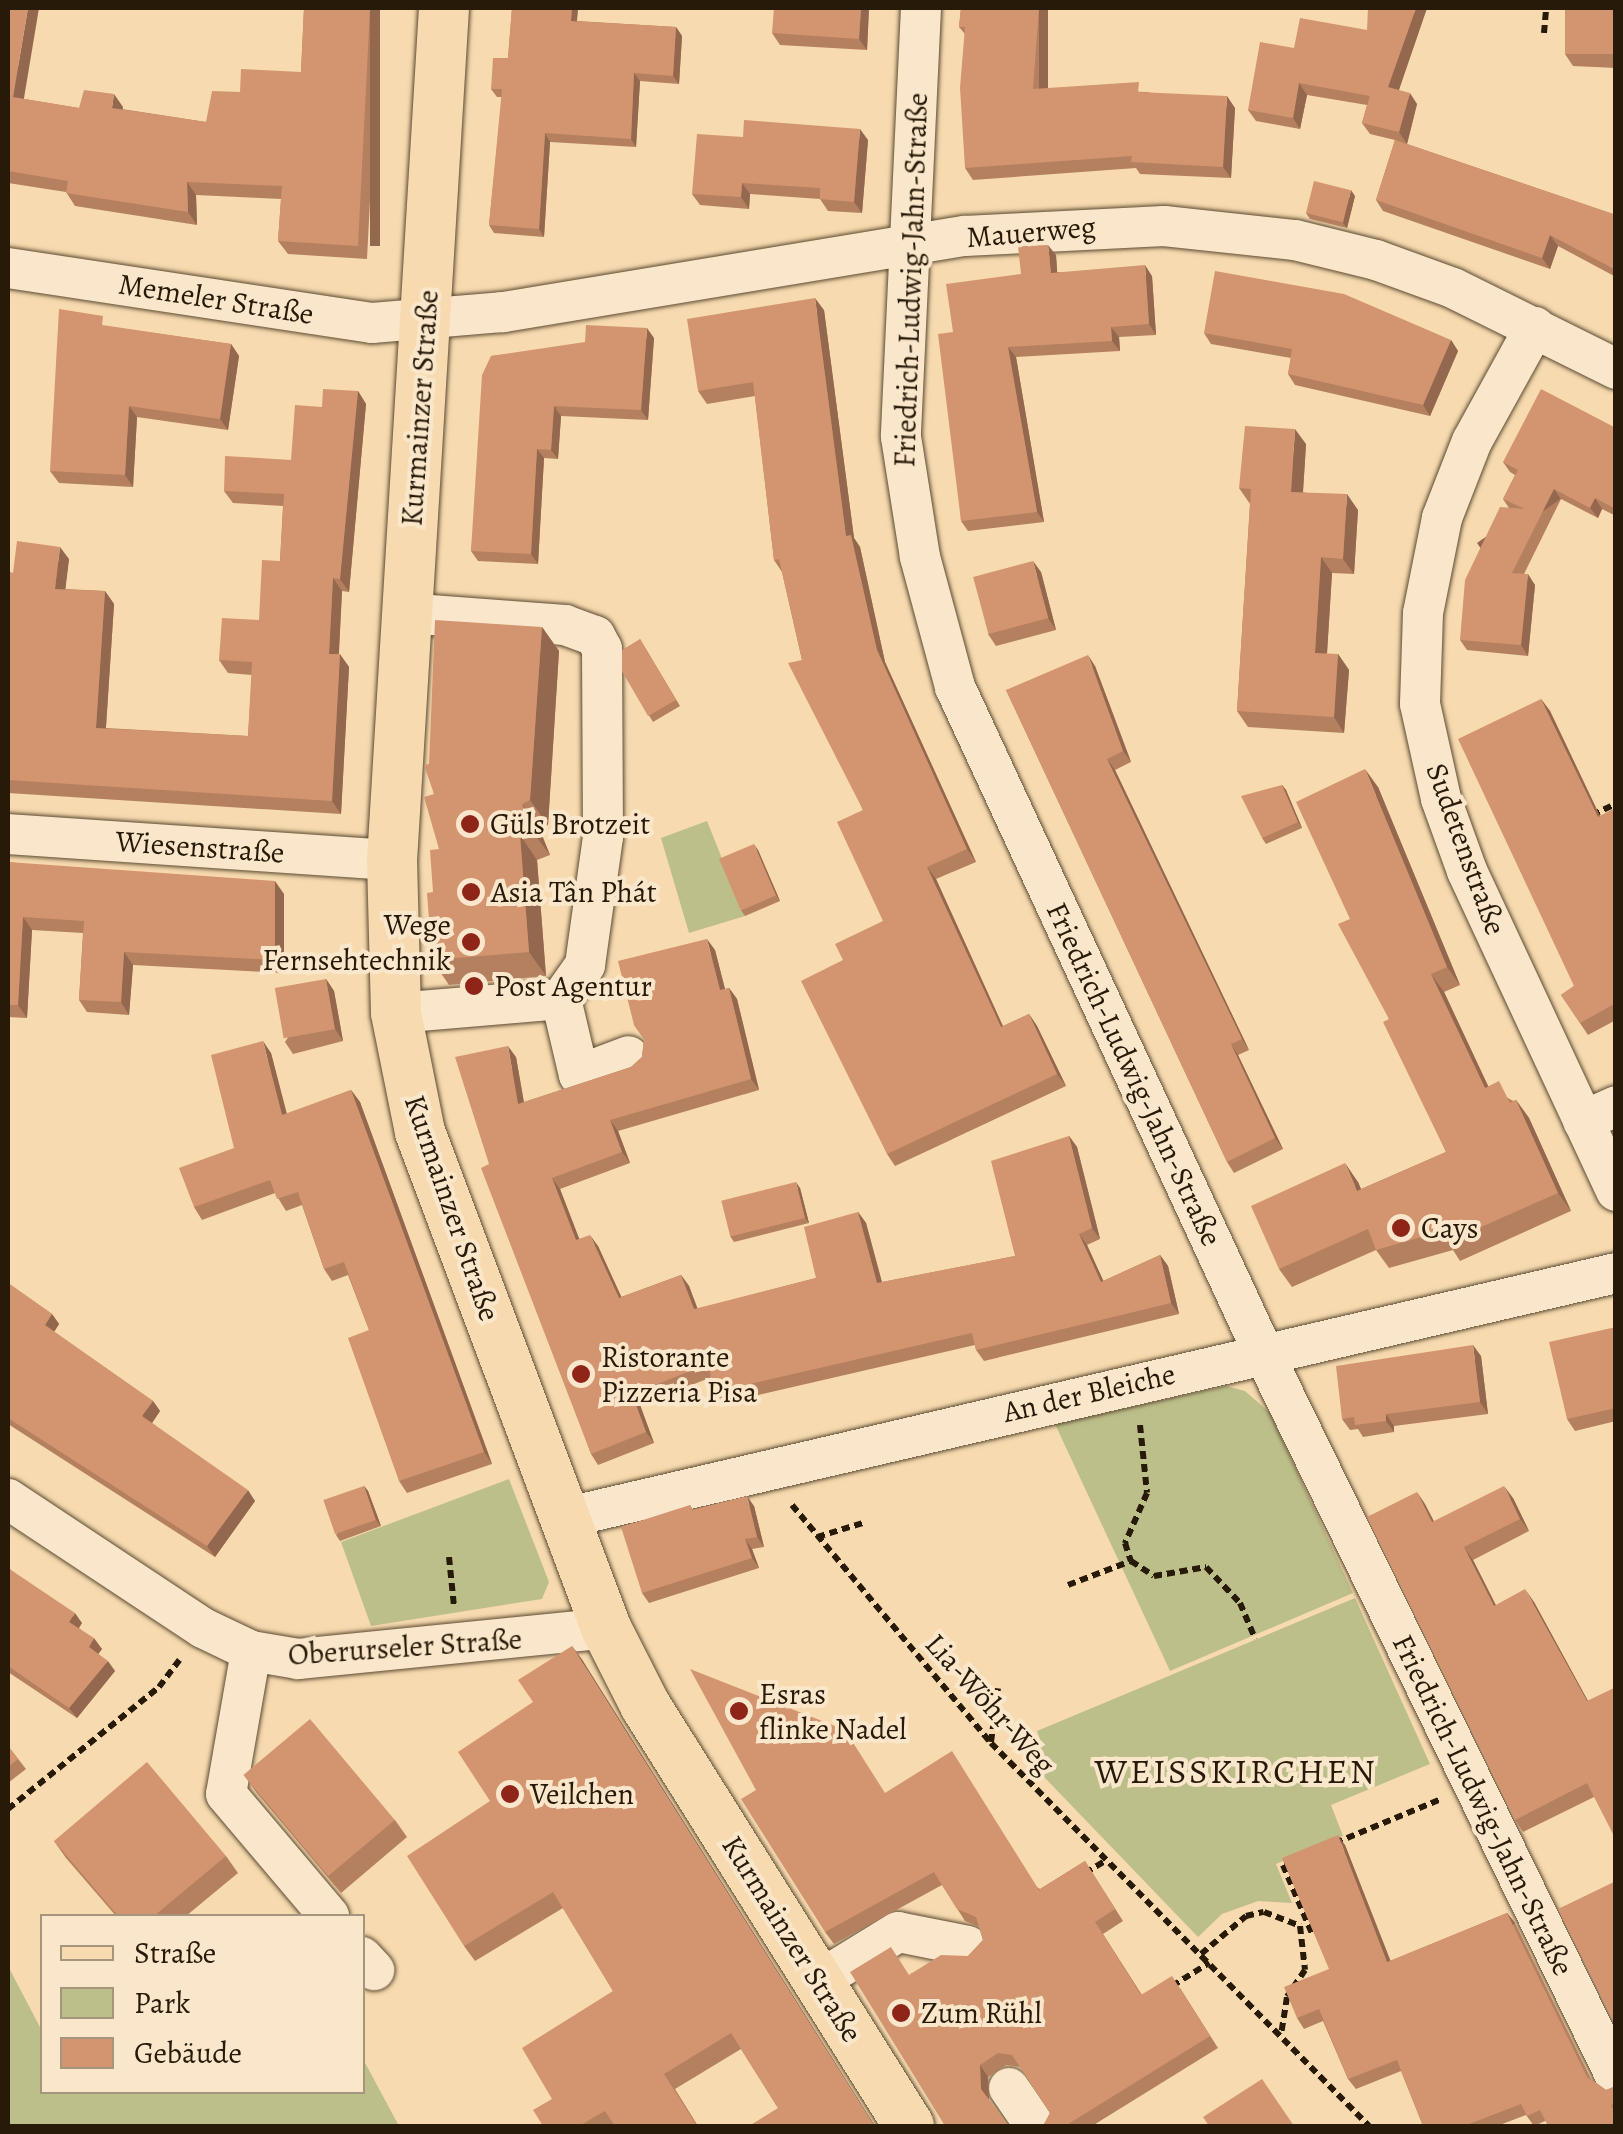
<!DOCTYPE html>
<meta charset="utf-8">
<style>
body{margin:0}
#map{position:relative;width:1623px;height:2134px;overflow:hidden;background:#f7daaf;font-family:Alegreya,serif}
div>[style]{position:absolute}
.green>*{inset:0;background:#bdbf8a}
.path>*{height:6px;margin-top:-3px;transform-origin:0;background:repeating-linear-gradient(90deg,#271a08 0 8px,transparent 0 13px)}
.roads{filter:drop-shadow(0 0 2px #5b4a32) drop-shadow(0 0 2px #5b4a32)}
.minor>*{height:40px;margin:-20px;padding:0 20px;transform-origin:20px;border-radius:20px;background:#fae7cb}
.major>*{height:50px;margin:-25px;padding:0 25px;transform-origin:25px;border-radius:25px;background:#f7daaf}
.wall>*{inset:0;background:#b5805f}
.shaded-wall>*{inset:0;background:#94684e;transform-origin:0 0}
.building>*{inset:0;background:#d3956f;transform-origin:0 0}
.dots>*{width:28px;height:28px;translate:-50% -50%;box-sizing:border-box;border:5px solid #fae7cb;border-radius:50%}
span{translate:-50% -50%;white-space:nowrap;text-align:center;line-height:1.15;-webkit-text-stroke:8px #fae7cb;paint-order:stroke}
.street-label{font-size:30px;color:#271a08}
.poi-label{font-size:30px;color:#271a08}
.left{translate:0 -50%;text-align:left}
.right{translate:-100% -50%;text-align:right}
.quarter-label{font-size:35px;color:#271a08;letter-spacing:2.5px}
.frame{position:absolute;inset:0;border:10px solid #271a08;pointer-events:none}
.legend{position:absolute;left:40px;top:1914px;width:325px;height:180px;box-sizing:border-box;background:#fae7cb;border:2px solid #a6957d;margin:0;padding:12px 18px;list-style:none;font-size:30px;color:#271a08}
.legend li{display:flex;align-items:center;gap:20px;height:50px}
.legend b{width:50px;border:2px solid #a6957d}
</style>
<div id="map">
<div class="green">
<div style="clip-path:polygon(707px 821px,745px 916px,689px 933px,661px 838px)"></div>
<div style="clip-path:polygon(1226px 1386px,1245px 1391px,1270px 1413px,1353px 1593px,1170px 1671px,1055px 1424px)"></div>
<div style="clip-path:polygon(509px 1479px,549px 1582px,542px 1599px,371px 1626px,341px 1542px)"></div>
<div style="clip-path:polygon(1355px 1598px,1430px 1764px,1331px 1805px,1343px 1836px,1276px 1864px,1292px 1903px,1258px 1901px,1222px 1914px,1198px 1937px,1022px 1754px,1042px 1745px,1037px 1731px)"></div>
<div style="clip-path:polygon(8px 1966px,42px 2031px,42px 2092px,362px 2092px,363px 2059px,399px 2126px,8px 2126px)"></div>
</div>
<div class="path">
<div style="left:1544px;top:33px;width:25px;rotate:-85deg"></div>
<div style="left:1592px;top:815px;width:26px;rotate:-25deg"></div>
<div style="left:1140px;top:1425px;width:68px;rotate:84.1deg"></div>
<div style="left:1147px;top:1493px;width:55px;rotate:113.7deg"></div>
<div style="left:1125px;top:1543px;width:19px;rotate:72deg"></div>
<div style="left:1131px;top:1561px;width:27px;rotate:33deg"></div>
<div style="left:1154px;top:1576px;width:53px;rotate:-9.8deg"></div>
<div style="left:1206px;top:1567px;width:50px;rotate:46.6deg"></div>
<div style="left:1240px;top:1603px;width:39px;rotate:67deg"></div>
<div style="left:792px;top:1505px;width:310px;rotate:50.1deg"></div>
<div style="left:991px;top:1743px;width:538px;rotate:45.38deg"></div>
<div style="left:817px;top:1537px;width:51px;rotate:-17deg"></div>
<div style="left:449px;top:1557px;width:49px;rotate:84.2deg"></div>
<div style="left:1068px;top:1585px;width:67px;rotate:-20.9deg"></div>
<div style="left:991px;top:1742px;width:54px;rotate:-82.6deg"></div>
<div style="left:8px;top:1809px;width:194px;rotate:-38.9deg"></div>
<div style="left:159px;top:1687px;width:34px;rotate:-53deg"></div>
<div style="left:1335px;top:1843px;width:113px;rotate:-22.5deg"></div>
<div style="left:1292px;top:1862px;width:9px;rotate:162deg"></div>
<div style="left:1283px;top:1865px;width:77px;rotate:67.1deg"></div>
<div style="left:1085px;top:1873px;width:23px;rotate:-31deg"></div>
<div style="left:1201px;top:1954px;width:59px;rotate:-40.2deg"></div>
<div style="left:1246px;top:1916px;width:18px;rotate:-13deg"></div>
<div style="left:1264px;top:1912px;width:39px;rotate:21deg"></div>
<div style="left:1300px;top:1926px;width:44px;rotate:83.5deg"></div>
<div style="left:1305px;top:1970px;width:32px;rotate:124deg"></div>
<div style="left:1287px;top:1997px;width:38px;rotate:99deg"></div>
<div style="left:1172px;top:1986px;width:44px;rotate:-31.9deg"></div>
</div>
<div class="roads">
<div class="minor">
<div style="left:921px;top:8px;width:429px;rotate:92.7deg"></div>
<div style="left:901px;top:437px;width:121px;rotate:81deg"></div>
<div style="left:920px;top:557px;width:135px;rotate:74.9deg"></div>
<div style="left:955px;top:687px;width:733px;rotate:65.15deg"></div>
<div style="left:1263px;top:1352px;width:806px;rotate:64.04deg"></div>
<div style="left:8px;top:268px;width:368px;rotate:8.6deg"></div>
<div style="left:372px;top:323px;width:132px;rotate:-4.8deg"></div>
<div style="left:504px;top:312px;width:467px;rotate:-9.4deg"></div>
<div style="left:965px;top:236px;width:199px;rotate:-2.9deg"></div>
<div style="left:1164px;top:226px;width:132px;rotate:6.1deg"></div>
<div style="left:1295px;top:240px;width:83px;rotate:13.9deg"></div>
<div style="left:1376px;top:260px;width:82px;rotate:20deg"></div>
<div style="left:1453px;top:288px;width:182px;rotate:26.4deg"></div>
<div style="left:1535px;top:327px;width:130px;rotate:118.9deg"></div>
<div style="left:1472px;top:441px;width:83px;rotate:111.3deg"></div>
<div style="left:1442px;top:518px;width:97px;rotate:101.3deg"></div>
<div style="left:1423px;top:613px;width:91px;rotate:91.9deg"></div>
<div style="left:1420px;top:704px;width:97px;rotate:77.5deg"></div>
<div style="left:1441px;top:799px;width:77px;rotate:70.1deg"></div>
<div style="left:1467px;top:871px;width:353px;rotate:65deg"></div>
<div style="left:8px;top:834px;width:385px;rotate:3.9deg"></div>
<div style="left:561px;top:999px;width:78px;rotate:76.7deg"></div>
<div style="left:579px;top:1075px;width:53px;rotate:-20.8deg"></div>
<div style="left:396px;top:1013px;width:166px;rotate:-4.8deg"></div>
<div style="left:561px;top:999px;width:42px;rotate:-54.8deg"></div>
<div style="left:585px;top:965px;width:129px;rotate:-82deg"></div>
<div style="left:603px;top:837px;width:188px;rotate:-90.3deg"></div>
<div style="left:602px;top:649px;width:15px;rotate:-118deg"></div>
<div style="left:595px;top:636px;width:32px;rotate:-160deg"></div>
<div style="left:565px;top:625px;width:159px;rotate:-175.7deg"></div>
<div style="left:1583px;top:1121px;width:36px;rotate:-24deg"></div>
<div style="left:8px;top:1499px;width:234px;rotate:33.5deg"></div>
<div style="left:203px;top:1628px;width:53px;rotate:25.6deg"></div>
<div style="left:251px;top:1651px;width:48px;rotate:9.7deg"></div>
<div style="left:298px;top:1659px;width:310px;rotate:-5.7deg"></div>
<div style="left:564px;top:1518px;width:1080px;rotate:-13.11deg"></div>
<div style="left:251px;top:1651px;width:145px;rotate:99.9deg"></div>
<div style="left:226px;top:1794px;width:160px;rotate:49.8deg"></div>
<div style="left:362px;top:1957px;width:18px;rotate:47deg"></div>
<div style="left:818px;top:1981px;width:94px;rotate:-31.5deg"></div>
<div style="left:898px;top:1932px;width:71px;rotate:11.3deg"></div>
<div style="left:1009px;top:2088px;width:46px;rotate:55.6deg"></div>
</div>
<div class="major">
<div style="left:444px;top:8px;width:854px;rotate:93.49deg"></div>
<div style="left:392px;top:860px;width:153px;rotate:88.5deg"></div>
<div style="left:396px;top:1013px;width:121px;rotate:78.6deg"></div>
<div style="left:420px;top:1132px;width:530px;rotate:69.44deg"></div>
<div style="left:606px;top:1628px;width:86px;rotate:63.1deg"></div>
<div style="left:645px;top:1705px;width:497px;rotate:57.9deg"></div>
</div>
</div>
<div class="wall">
<div style="clip-path:polygon(8px 8px,24px 99px,79px 108px,123px 107px,122px 109px,206px 122px,240px 92px,301px 72px,304px 8px,380px 8px,367px 259px,288px 254px,278px 241px,281px 199px,196px 195px,197px 225px,75px 206px,66px 192px,8px 183px)"></div>
<div style="clip-path:polygon(512px 8px,578px 8px,577px 21px,676px 27px,682px 36px,679px 84px,640px 81px,636px 147px,550px 142px,544px 237px,494px 233px,489px 225px,502px 97px,497px 97px,491px 89px,508px 58px)"></div>
<div style="clip-path:polygon(869px 8px,867px 50px,780px 45px,772px 33px)"></div>
<div style="clip-path:polygon(961px 8px,1048px 8px,1042px 88px,1146px 92px,1235px 108px,1231px 178px,1140px 174px,1136px 168px,973px 180px,965px 168px,965px 34px,959px 27px)"></div>
<div style="clip-path:polygon(1427px 8px,1399px 90px,1417px 104px,1407px 144px,1616px 215px,1616px 277px,1558px 246px,1550px 269px,1383px 211px,1376px 200px,1395px 140px,1370px 134px,1362px 123px,1367px 105px,1307px 95px,1300px 129px,1256px 121px,1248px 110px,1294px 48px,1367px 30px)"></div>
<div style="clip-path:polygon(1616px 8px,1616px 68px,1573px 66px,1565px 54px)"></div>
<div style="clip-path:polygon(743px 137px,868px 140px,862px 213px,828px 211px,820px 199px,750px 194px,749px 209px,700px 205px,692px 194px)"></div>
<div style="clip-path:polygon(1355px 196px,1347px 228px,1310px 219px,1306px 213px)"></div>
<div style="clip-path:polygon(1056px 255px,1057px 272px,1152px 276px,1156px 335px,1119px 337px,1120px 351px,1016px 357px,1044px 522px,968px 531px,961px 521px,953px 332px,1021px 274px)"></div>
<div style="clip-path:polygon(824px 310px,854px 538px,860px 547px,885px 662px,976px 862px,936px 879px,1003px 1026px,1029px 1014px,1037px 1026px,1066px 1086px,895px 1166px,887px 1154px,843px 960px,883px 921px,863px 810px,802px 660px,782px 572px,774px 560px,755px 396px,707px 404px,698px 391px)"></div>
<div style="clip-path:polygon(111px 327px,231px 344px,239px 356px,228px 430px,137px 417px,133px 487px,59px 483px,50px 471px)"></div>
<div style="clip-path:polygon(1204px 333px,1451px 340px,1458px 351px,1430px 416px,1295px 385px,1288px 374px,1291px 358px,1211px 344px)"></div>
<div style="clip-path:polygon(654px 338px,648px 420px,561px 416px,558px 459px,544px 458px,538px 564px,478px 561px,471px 551px,491px 356px)"></div>
<div style="clip-path:polygon(358px 391px,366px 404px,349px 592px,342px 591px,339px 654px,349px 667px,341px 814px,8px 793px,8px 572px,13px 573px,69px 559px,65px 589px,105px 591px,114px 604px,106px 728px,248px 736px,252px 675px,228px 673px,219px 660px,259px 620px,280px 561px,283px 506px,233px 503px,224px 491px,291px 460px,322px 407px)"></div>
<div style="clip-path:polygon(1616px 428px,1616px 516px,1602px 509px,1598px 518px,1561px 499px,1524px 574px,1535px 585px,1528px 656px,1467px 650px,1460px 640px,1509px 508px,1503px 499px,1515px 475px,1510px 472px,1503px 462px)"></div>
<div style="clip-path:polygon(1306px 444px,1303px 492px,1358px 510px,1354px 574px,1332px 573px,1327px 654px,1338px 654px,1349px 670px,1344px 733px,1248px 727px,1237px 711px,1250px 504px,1239px 488px)"></div>
<div style="clip-path:polygon(1041px 572px,1056px 630px,996px 646px,988px 634px)"></div>
<div style="clip-path:polygon(542px 627px,559px 651px,548px 825px,539px 828px,550px 855px,537px 860px,546px 976px,449px 985px,432px 960px,433px 892px,439px 849px,434px 794px,429px 764px)"></div>
<div style="clip-path:polygon(640px 639px,680px 706px,653px 722px,622px 671px)"></div>
<div style="clip-path:polygon(1095px 666px,1131px 762px,1115px 770px,1249px 1050px,1238px 1055px,1283px 1149px,1234px 1173px,1227px 1162px,1006px 690px)"></div>
<div style="clip-path:polygon(1541px 699px,1550px 711px,1600px 816px,1616px 808px,1616px 1020px,1588px 1035px,1561px 995px,1574px 986px)"></div>
<div style="clip-path:polygon(1282px 785px,1286px 790px,1302px 828px,1266px 844px,1262px 838px)"></div>
<div style="clip-path:polygon(1378px 787px,1460px 985px,1444px 992px,1488px 1086px,1513px 1101px,1516px 1100px,1529px 1118px,1571px 1211px,1460px 1261px,1453px 1250px,1389px 1268px,1376px 1250px,1292px 1287px,1279px 1269px,1358px 1182px,1361px 1189px,1446px 1152px,1389px 1019px,1350px 919px)"></div>
<div style="clip-path:polygon(758px 850px,780px 901px,745px 916px,741px 910px)"></div>
<div style="clip-path:polygon(8px 862px,284px 894px,284px 973px,133px 965px,129px 1015px,87px 1012px,79px 1000px,83px 933px,32px 930px,27px 1018px,8px 1017px)"></div>
<div style="clip-path:polygon(715px 950px,725px 989px,729px 988px,737px 999px,759px 1090px,618px 1131px,630px 1163px,560px 1189px,579px 1239px,598px 1246px,621px 1297px,681px 1275px,689px 1286px,697px 1309px,816px 1278px,858px 1212px,866px 1223px,882px 1282px,1015px 1256px,1069px 1136px,1077px 1147px,1100px 1239px,1087px 1245px,1103px 1281px,1160px 1255px,1168px 1266px,1179px 1314px,984px 1361px,976px 1350px,975px 1345px,723px 1403px,715px 1392px,712px 1377px,640px 1405px,654px 1443px,598px 1465px,591px 1454px,489px 1164px,516px 1057px,524px 1102px,631px 1067px,642px 1057px,644px 1039px,634px 1025px)"></div>
<div style="clip-path:polygon(326px 979px,334px 991px,343px 1041px,293px 1054px,285px 1042px)"></div>
<div style="clip-path:polygon(271px 1053px,287px 1114px,351px 1090px,360px 1102px,492px 1464px,407px 1493px,399px 1481px,369px 1330px,348px 1275px,332px 1281px,324px 1269px,302px 1205px,286px 1211px,275px 1193px,202px 1220px,194px 1207px,234px 1148px)"></div>
<div style="clip-path:polygon(800px 1188px,809px 1223px,734px 1242px,730px 1236px)"></div>
<div style="clip-path:polygon(8px 1283px,52px 1314px,59px 1324px,54px 1332px,153px 1401px,160px 1411px,152px 1423px,255px 1501px,215px 1557px,8px 1424px)"></div>
<div style="clip-path:polygon(1616px 1327px,1616px 1421px,1575px 1431px,1567px 1419px)"></div>
<div style="clip-path:polygon(1481px 1356px,1488px 1414px,1394px 1426px,1394px 1432px,1363px 1437px,1358px 1429px,1350px 1430px,1342px 1419px)"></div>
<div style="clip-path:polygon(364px 1486px,368px 1491px,381px 1526px,340px 1541px,336px 1535px)"></div>
<div style="clip-path:polygon(1417px 1492px,1434px 1522px,1513px 1498px,1529px 1531px,1473px 1560px,1496px 1605px,1534px 1602px,1588px 1701px,1594px 1797px,1523px 1832px,1515px 1820px)"></div>
<div style="clip-path:polygon(690px 1505px,693px 1510px,754px 1506px,764px 1547px,752px 1549px,759px 1568px,649px 1603px,642px 1593px)"></div>
<div style="clip-path:polygon(8px 1568px,82px 1623px,79px 1628px,102px 1649px,98px 1654px,115px 1671px,77px 1718px,8px 1672px)"></div>
<div style="clip-path:polygon(572px 1646px,583px 1661px,778px 2108px,741px 2049px,675px 2089px,698px 2126px,543px 2126px,552px 2099px,613px 1991px,563px 1908px,475px 1961px,464px 1946px,490px 1801px,533px 1702px)"></div>
<div style="clip-path:polygon(8px 1746px,26px 1769px,8px 1783px)"></div>
<div style="clip-path:polygon(244px 1775px,395px 1820px,407px 1837px,341px 1893px,256px 1792px)"></div>
<div style="clip-path:polygon(886px 1793px,1040px 1889px,1085px 1861px,1123px 1921px,1103px 1934px,1142px 1995px,1180px 1988px,1218px 2048px,1092px 2126px,1043px 2126px,1050px 2113px,1020px 2067px,1006px 2065px,988px 2077px,989px 2100px,945px 2126px,910px 1974px,968px 1956px,983px 1940px,979px 1927px,965px 1921px,942px 1885px,834px 1944px,825px 1932px)"></div>
<div style="clip-path:polygon(54px 1841px,226px 1856px,238px 1873px,186px 1916px,116px 1916px,66px 1858px)"></div>
<div style="clip-path:polygon(1345px 1845px,1390px 1961px,1507px 1913px,1515px 1923px,1591px 2079px,1606px 2090px,1616px 2086px,1616px 2126px,1545px 2121px,1534px 2126px,1526px 2115px,1497px 2126px,1423px 2126px,1401px 2071px,1356px 2089px,1348px 2079px,1323px 2021px,1304px 2029px,1297px 2018px,1329px 1969px)"></div>
</div>
<div class="shaded-wall">
<div style="clip-path:polygon(28px 8px,39px 8px,22px 110px,13px 97px)"></div>
<div style="left:370px;top:8px;width:10px;height:238px"></div>
<div style="clip-path:polygon(572px 8px,578px 8px,576px 29px,571px 21px)"></div>
<div style="clip-path:polygon(861px 8px,869px 8px,867px 50px,859px 39px)"></div>
<div style="left:1039px;top:8px;width:9px;height:81px"></div>
<div style="clip-path:polygon(1416px 8px,1427px 8px,1396px 98px,1388px 87px)"></div>
<div style="clip-path:polygon(676px 27px,682px 36px,679px 84px,673px 76px)"></div>
<div style="clip-path:polygon(634px 73px,640px 81px,636px 147px,631px 139px)"></div>
<div style="clip-path:polygon(1299px 83px,1307px 95px,1300px 129px,1293px 118px)"></div>
<div style="clip-path:polygon(1410px 93px,1417px 104px,1407px 144px,1399px 132px)"></div>
<div style="clip-path:polygon(114px 94px,123px 107px,121px 121px,112px 108px)"></div>
<div style="clip-path:polygon(1227px 96px,1235px 108px,1231px 178px,1223px 167px)"></div>
<div style="clip-path:polygon(860px 129px,868px 140px,862px 213px,854px 202px)"></div>
<div style="clip-path:polygon(545px 133px,550px 142px,544px 237px,539px 229px)"></div>
<div style="clip-path:polygon(187px 182px,196px 195px,197px 225px,188px 212px)"></div>
<div style="clip-path:polygon(742px 183px,750px 194px,749px 209px,741px 197px)"></div>
<div style="clip-path:polygon(1351px 190px,1355px 196px,1347px 228px,1343px 223px)"></div>
<div style="clip-path:polygon(1550px 235px,1558px 246px,1550px 269px,1542px 258px)"></div>
<div style="clip-path:polygon(1048px 245px,1056px 255px,1058px 283px,1051px 273px)"></div>
<div style="clip-path:polygon(1145px 265px,1152px 276px,1156px 335px,1149px 324px)"></div>
<div style="clip-path:polygon(815px 298px,824px 310px,854px 538px,860px 547px,885px 662px,976px 862px,967px 849px,877px 650px,846px 536px)"></div>
<div style="clip-path:polygon(1111px 327px,1119px 337px,1120px 351px,1112px 341px)"></div>
<div style="clip-path:polygon(647px 328px,654px 338px,648px 420px,641px 410px)"></div>
<div style="clip-path:polygon(1451px 340px,1458px 351px,1430px 416px,1423px 405px)"></div>
<div style="clip-path:polygon(231px 344px,239px 356px,228px 430px,220px 419px)"></div>
<div style="clip-path:polygon(1008px 347px,1016px 357px,1044px 522px,1037px 512px)"></div>
<div style="clip-path:polygon(358px 391px,366px 404px,349px 592px,340px 579px)"></div>
<div style="clip-path:polygon(129px 406px,137px 417px,133px 487px,125px 475px)"></div>
<div style="clip-path:polygon(554px 406px,561px 416px,558px 459px,551px 450px)"></div>
<div style="clip-path:polygon(1295px 429px,1306px 444px,1302px 507px,1291px 492px)"></div>
<div style="clip-path:polygon(537px 449px,544px 458px,538px 564px,531px 554px)"></div>
<div style="left:1554px;top:489px;width:12px;height:94px;rotate:55deg"></div>
<div style="clip-path:polygon(1347px 494px,1358px 510px,1354px 574px,1343px 559px)"></div>
<div style="clip-path:polygon(1595px 498px,1602px 509px,1598px 518px,1590px 508px)"></div>
<div style="clip-path:polygon(60px 547px,69px 559px,64px 601px,55px 589px)"></div>
<div style="clip-path:polygon(1321px 557px,1332px 573px,1326px 669px,1315px 653px)"></div>
<div style="clip-path:polygon(1033px 561px,1041px 572px,1056px 630px,1048px 618px)"></div>
<div style="clip-path:polygon(1528px 574px,1535px 585px,1528px 656px,1521px 645px)"></div>
<div style="clip-path:polygon(333px 578px,342px 591px,338px 666px,329px 654px)"></div>
<div style="clip-path:polygon(105px 591px,114px 604px,105px 741px,96px 728px)"></div>
<div style="clip-path:polygon(542px 627px,559px 651px,548px 825px,530px 800px)"></div>
<div style="clip-path:polygon(340px 654px,349px 667px,341px 814px,332px 801px)"></div>
<div style="clip-path:polygon(1338px 654px,1349px 670px,1344px 733px,1334px 717px)"></div>
<div style="clip-path:polygon(1088px 655px,1095px 666px,1131px 762px,1123px 751px)"></div>
<div style="clip-path:polygon(1541px 699px,1550px 711px,1606px 829px,1598px 817px)"></div>
<div style="clip-path:polygon(1107px 759px,1115px 770px,1249px 1050px,1242px 1039px)"></div>
<div style="clip-path:polygon(1365px 769px,1378px 787px,1460px 985px,1447px 967px)"></div>
<div style="clip-path:polygon(1282px 785px,1286px 790px,1302px 828px,1298px 822px)"></div>
<div style="clip-path:polygon(522px 804px,539px 828px,550px 855px,532px 831px)"></div>
<div style="clip-path:polygon(520px 835px,537px 860px,546px 976px,529px 952px)"></div>
<div style="clip-path:polygon(754px 844px,758px 850px,780px 901px,776px 895px)"></div>
<div style="clip-path:polygon(927px 867px,936px 879px,1009px 1040px,1001px 1027px)"></div>
<div style="clip-path:polygon(275px 881px,284px 894px,284px 973px,275px 960px)"></div>
<div style="clip-path:polygon(23px 917px,32px 930px,27px 1018px,18px 1005px)"></div>
<div style="clip-path:polygon(707px 939px,715px 950px,728px 1001px,720px 990px)"></div>
<div style="clip-path:polygon(124px 952px,133px 965px,129px 1015px,121px 1002px)"></div>
<div style="clip-path:polygon(1431px 974px,1444px 992px,1498px 1107px,1485px 1088px)"></div>
<div style="clip-path:polygon(326px 979px,334px 991px,343px 1041px,335px 1029px)"></div>
<div style="clip-path:polygon(729px 988px,737px 999px,759px 1090px,751px 1079px)"></div>
<div style="clip-path:polygon(1029px 1014px,1037px 1026px,1066px 1086px,1057px 1074px)"></div>
<div style="clip-path:polygon(263px 1041px,271px 1053px,290px 1127px,282px 1115px)"></div>
<div style="clip-path:polygon(1231px 1044px,1238px 1055px,1283px 1149px,1275px 1138px)"></div>
<div style="clip-path:polygon(508px 1046px,516px 1057px,526px 1115px,518px 1104px)"></div>
<div style="clip-path:polygon(351px 1090px,360px 1102px,492px 1464px,484px 1452px)"></div>
<div style="clip-path:polygon(1516px 1100px,1529px 1118px,1571px 1211px,1558px 1193px)"></div>
<div style="clip-path:polygon(610px 1120px,618px 1131px,630px 1163px,622px 1152px)"></div>
<div style="clip-path:polygon(1069px 1136px,1077px 1147px,1100px 1239px,1092px 1228px)"></div>
<div style="clip-path:polygon(1345px 1163px,1358px 1182px,1370px 1210px,1357px 1191px)"></div>
<div style="clip-path:polygon(552px 1178px,560px 1189px,584px 1251px,576px 1240px)"></div>
<div style="clip-path:polygon(796px 1182px,800px 1188px,809px 1223px,805px 1218px)"></div>
<div style="clip-path:polygon(858px 1212px,866px 1223px,885px 1294px,877px 1283px)"></div>
<div style="clip-path:polygon(1079px 1234px,1087px 1245px,1109px 1293px,1101px 1282px)"></div>
<div style="clip-path:polygon(590px 1235px,598px 1246px,627px 1309px,619px 1298px)"></div>
<div style="clip-path:polygon(1160px 1255px,1168px 1266px,1179px 1314px,1171px 1303px)"></div>
<div style="clip-path:polygon(681px 1275px,689px 1286px,702px 1320px,694px 1309px)"></div>
<div style="clip-path:polygon(52px 1314px,59px 1324px,52px 1335px,45px 1325px)"></div>
<div style="clip-path:polygon(1473px 1345px,1481px 1356px,1488px 1414px,1480px 1402px)"></div>
<div style="clip-path:polygon(632px 1394px,640px 1405px,654px 1443px,646px 1432px)"></div>
<div style="clip-path:polygon(153px 1401px,160px 1411px,150px 1426px,142px 1416px)"></div>
<div style="clip-path:polygon(1386px 1414px,1394px 1426px,1394px 1432px,1386px 1421px)"></div>
<div style="clip-path:polygon(364px 1486px,368px 1491px,381px 1526px,376px 1520px)"></div>
<div style="clip-path:polygon(1504px 1486px,1513px 1498px,1529px 1531px,1520px 1519px)"></div>
<div style="clip-path:polygon(248px 1490px,255px 1501px,215px 1557px,207px 1546px)"></div>
<div style="clip-path:polygon(1417px 1492px,1425px 1504px,1441px 1535px,1432px 1522px)"></div>
<div style="clip-path:polygon(747px 1496px,754px 1506px,764px 1547px,757px 1537px)"></div>
<div style="clip-path:polygon(745px 1539px,752px 1549px,759px 1568px,752px 1558px)"></div>
<div style="clip-path:polygon(1464px 1547px,1473px 1560px,1502px 1618px,1494px 1606px)"></div>
<div style="clip-path:polygon(1525px 1589px,1534px 1602px,1595px 1714px,1587px 1701px)"></div>
<div style="clip-path:polygon(75px 1613px,82px 1623px,76px 1632px,69px 1622px)"></div>
<div style="clip-path:polygon(94px 1638px,102px 1649px,96px 1657px,89px 1647px)"></div>
<div style="clip-path:polygon(572px 1646px,583px 1661px,875px 2126px,874px 2126px)"></div>
<div style="clip-path:polygon(108px 1661px,115px 1671px,77px 1718px,69px 1708px)"></div>
<div style="clip-path:polygon(1338px 1835px,1345px 1845px,1395px 1972px,1387px 1962px)"></div>
<div style="left:1507px;top:1913px;width:13px;height:182px;rotate:51deg"></div>
<div style="clip-path:polygon(980px 2065px,988px 2077px,989px 2101px,981px 2089px)"></div>
</div>
<div class="building">
<div style="clip-path:polygon(8px 8px,28px 8px,13px 97px,79px 108px,84px 90px,114px 94px,112px 108px,206px 122px,212px 91px,240px 92px,241px 69px,301px 72px,304px 8px,370px 8px,358px 246px,278px 241px,282px 186px,187px 182px,188px 212px,66px 193px,68px 181px,8px 171px)"></div>
<div style="clip-path:polygon(512px 8px,572px 8px,571px 21px,676px 27px,673px 76px,634px 73px,631px 139px,545px 133px,539px 229px,489px 225px,502px 89px,491px 89px,493px 58px,508px 58px)"></div>
<div style="clip-path:polygon(774px 8px,861px 8px,859px 39px,772px 33px)"></div>
<div style="clip-path:polygon(961px 8px,1039px 8px,1033px 89px,1139px 82px,1138px 92px,1227px 96px,1223px 167px,1131px 162px,1132px 156px,965px 168px,960px 88px,965px 27px,959px 27px)"></div>
<div style="clip-path:polygon(1368px 8px,1416px 8px,1388px 87px,1410px 93px,1399px 132px,1362px 123px,1370px 96px,1299px 83px,1293px 118px,1248px 110px,1260px 42px,1294px 48px,1300px 18px,1367px 30px)"></div>
<div style="left:1565px;top:8px;width:51px;height:46px"></div>
<div style="clip-path:polygon(744px 120px,860px 129px,854px 202px,820px 199px,820px 188px,742px 183px,741px 197px,692px 194px,697px 134px,743px 137px)"></div>
<div style="clip-path:polygon(1395px 140px,1616px 215px,1616px 270px,1550px 235px,1542px 258px,1376px 200px)"></div>
<div style="left:1314px;top:181px;width:38px;height:33px;rotate:14deg"></div>
<div style="clip-path:polygon(1048px 245px,1051px 273px,1145px 265px,1149px 324px,1111px 327px,1112px 341px,1008px 347px,1037px 512px,961px 521px,938px 334px,953px 332px,946px 284px,1021px 274px,1018px 246px)"></div>
<div style="clip-path:polygon(1215px 271px,1344px 294px,1451px 340px,1423px 405px,1288px 374px,1292px 349px,1204px 333px)"></div>
<div style="clip-path:polygon(815px 298px,846px 536px,851px 535px,877px 650px,967px 849px,927px 867px,1001px 1027px,1029px 1014px,1057px 1074px,887px 1154px,801px 981px,843px 960px,835px 944px,883px 921px,837px 822px,863px 810px,788px 663px,802px 660px,779px 559px,774px 560px,753px 382px,698px 391px,687px 319px)"></div>
<div style="clip-path:polygon(59px 309px,103px 316px,102px 325px,231px 344px,220px 419px,129px 406px,125px 475px,50px 471px)"></div>
<div style="clip-path:polygon(586px 325px,647px 328px,641px 410px,554px 406px,551px 450px,537px 449px,531px 554px,471px 551px,482px 375px,491px 356px,585px 342px)"></div>
<div style="clip-path:polygon(323px 389px,358px 391px,340px 579px,333px 578px,329px 654px,340px 654px,332px 801px,8px 780px,8px 572px,13px 573px,17px 541px,60px 547px,55px 589px,105px 591px,96px 728px,248px 736px,252px 662px,219px 660px,222px 618px,259px 620px,262px 560px,280px 561px,284px 494px,224px 491px,225px 456px,291px 460px,295px 405px,322px 407px)"></div>
<div style="clip-path:polygon(1541px 389px,1616px 428px,1616px 509px,1595px 498px,1590px 508px,1554px 489px,1512px 573px,1528px 574px,1521px 645px,1460px 640px,1465px 580px,1500px 507px,1525px 509px,1503px 499px,1518px 470px,1503px 462px)"></div>
<div style="clip-path:polygon(1245px 426px,1295px 429px,1291px 492px,1347px 494px,1343px 559px,1321px 557px,1315px 653px,1338px 654px,1334px 717px,1237px 711px,1251px 489px,1239px 488px)"></div>
<div style="left:1033px;top:561px;width:59px;height:62px;rotate:75deg"></div>
<div style="clip-path:polygon(435px 620px,542px 627px,530px 800px,522px 804px,532px 831px,520px 835px,529px 952px,432px 960px,427px 893px,433px 892px,430px 850px,439px 849px,424px 797px,434px 794px,424px 765px,429px 764px)"></div>
<div style="clip-path:polygon(640px 639px,676px 700px,648px 716px,622px 671px,622px 650px)"></div>
<div style="clip-path:polygon(1088px 655px,1123px 751px,1107px 759px,1242px 1039px,1231px 1044px,1275px 1138px,1227px 1162px,1006px 690px)"></div>
<div style="clip-path:polygon(1541px 699px,1598px 817px,1616px 808px,1616px 1003px,1580px 1023px,1561px 995px,1574px 986px,1458px 739px)"></div>
<div style="clip-path:polygon(1365px 769px,1447px 967px,1431px 974px,1485px 1088px,1499px 1081px,1510px 1103px,1516px 1100px,1558px 1193px,1447px 1242px,1442px 1231px,1376px 1250px,1368px 1229px,1279px 1269px,1251px 1206px,1345px 1163px,1357px 1191px,1446px 1152px,1383px 1022px,1389px 1019px,1338px 924px,1350px 919px,1296px 802px)"></div>
<div style="clip-path:polygon(1282px 785px,1298px 822px,1262px 838px,1241px 796px)"></div>
<div style="left:754px;top:844px;width:56px;height:38px;rotate:67deg"></div>
<div style="clip-path:polygon(8px 862px,275px 881px,275px 960px,124px 952px,121px 1002px,79px 1000px,84px 921px,23px 917px,18px 1005px,8px 1005px)"></div>
<div style="clip-path:polygon(707px 939px,720px 990px,729px 988px,751px 1079px,610px 1120px,622px 1152px,552px 1178px,576px 1240px,590px 1235px,619px 1298px,681px 1275px,694px 1309px,816px 1278px,804px 1227px,858px 1212px,877px 1283px,1015px 1256px,991px 1161px,1069px 1136px,1092px 1228px,1079px 1234px,1101px 1282px,1160px 1255px,1171px 1303px,976px 1350px,972px 1333px,715px 1392px,708px 1364px,632px 1394px,646px 1432px,591px 1454px,481px 1168px,489px 1164px,455px 1057px,508px 1046px,518px 1104px,631px 1067px,642px 1057px,644px 1038px,634px 1025px,618px 961px)"></div>
<div style="left:326px;top:979px;width:51px;height:52px;rotate:80deg"></div>
<div style="clip-path:polygon(263px 1041px,282px 1115px,351px 1090px,484px 1452px,399px 1481px,348px 1338px,369px 1330px,344px 1262px,324px 1269px,298px 1192px,277px 1199px,270px 1180px,194px 1207px,179px 1168px,234px 1148px,211px 1055px)"></div>
<div style="left:796px;top:1182px;width:37px;height:77px;rotate:76deg"></div>
<div style="clip-path:polygon(8px 1283px,52px 1314px,45px 1325px,153px 1401px,142px 1416px,248px 1490px,207px 1546px,8px 1418px)"></div>
<div style="clip-path:polygon(1616px 1327px,1616px 1408px,1567px 1419px,1549px 1342px)"></div>
<div style="clip-path:polygon(1473px 1345px,1480px 1402px,1386px 1414px,1386px 1421px,1355px 1425px,1354px 1417px,1342px 1419px,1336px 1366px)"></div>
<div style="left:364px;top:1486px;width:36px;height:43px;rotate:71deg"></div>
<div style="clip-path:polygon(1504px 1486px,1520px 1519px,1464px 1547px,1494px 1606px,1525px 1589px,1587px 1701px,1616px 1687px,1616px 1840px,1587px 1783px,1515px 1820px,1367px 1517px,1417px 1492px,1432px 1522px)"></div>
<div style="clip-path:polygon(747px 1496px,757px 1537px,745px 1539px,752px 1558px,642px 1593px,621px 1527px,690px 1505px,692px 1510px)"></div>
<div style="clip-path:polygon(8px 1568px,75px 1613px,69px 1622px,94px 1638px,89px 1647px,108px 1661px,69px 1708px,8px 1666px)"></div>
<div style="clip-path:polygon(572px 1646px,874px 2126px,749px 2126px,778px 2108px,731px 2033px,664px 2074px,697px 2126px,615px 2126px,605px 2111px,579px 2126px,543px 2126px,533px 2110px,552px 2099px,522px 2048px,613px 1991px,553px 1892px,464px 1946px,407px 1856px,490px 1801px,458px 1752px,533px 1702px,518px 1680px)"></div>
<div style="clip-path:polygon(690px 1669px,845px 1730px,885px 1793px,952px 1751px,1039px 1890px,1085px 1861px,1115px 1909px,1095px 1922px,1141px 1995px,1172px 1976px,1210px 2036px,1065px 2126px,1043px 2126px,1050px 2113px,1012px 2055px,998px 2053px,980px 2065px,981px 2089px,1009px 2126px,945px 2126px,850px 1972px,891px 1947px,909px 1975px,941px 1955px,968px 1956px,983px 1940px,976px 1917px,957px 1909px,934px 1872px,825px 1932px,741px 1799px,756px 1790px)"></div>
<div style="left:310px;top:1719px;width:132px;height:87px;rotate:50deg"></div>
<div style="clip-path:polygon(8px 1746px,18px 1759px,8px 1767px)"></div>
<div style="clip-path:polygon(147px 1762px,226px 1856px,154px 1916px,118px 1916px,54px 1841px)"></div>
<div style="clip-path:polygon(1338px 1835px,1387px 1962px,1507px 1913px,1587px 2077px,1606px 2090px,1616px 2086px,1616px 2103px,1611px 2105px,1616px 2116px,1616px 2126px,1548px 2126px,1540px 2110px,1527px 2116px,1521px 2104px,1464px 2126px,1423px 2126px,1397px 2060px,1348px 2079px,1319px 2009px,1297px 2018px,1284px 1987px,1329px 1969px,1282px 1858px)"></div>
<div style="clip-path:polygon(1616px 1881px,1616px 2026px,1558px 1909px)"></div>
<div style="clip-path:polygon(1262px 2079px,1294px 2126px,1209px 2126px,1203px 2117px)"></div>
</div>
<div class="dots">
<div style="left:470px;top:824px;background:#8f2418"></div>
<div style="left:471px;top:892px;background:#8f2418"></div>
<div style="left:471px;top:942px;background:#8f2418"></div>
<div style="left:474px;top:986px;background:#8f2418"></div>
<div style="left:1401px;top:1228px;background:#8f2418"></div>
<div style="left:581px;top:1374px;background:#8f2418"></div>
<div style="left:739px;top:1711px;background:#8f2418"></div>
<div style="left:510px;top:1794px;background:#8f2418"></div>
<div style="left:901px;top:2013px;background:#8f2418"></div>
</div>
<div class="street-label">
<span style="left:1031px;top:232px;rotate:-5deg">Mauerweg</span>
<span style="left:911px;top:280px;rotate:-88deg">Friedrich-Ludwig-Jahn-Straße</span>
<span style="left:216px;top:299px;rotate:9deg">Memeler Straße</span>
<span style="left:420px;top:408px;rotate:-86deg">Kurmainzer Straße</span>
<span style="left:200px;top:847px;rotate:4deg">Wiesenstraße</span>
<span style="left:1466px;top:849px;rotate:70deg">Sudetenstraße</span>
<span style="left:1134px;top:1074px;rotate:65deg">Friedrich-Ludwig-Jahn-Straße</span>
<span style="left:452px;top:1208px;rotate:71deg">Kurmainzer Straße</span>
<span style="left:1089px;top:1393px;rotate:-13deg">An der Bleiche</span>
<span style="left:405px;top:1647px;rotate:-4deg">Oberurseler Straße</span>
<span style="left:990px;top:1704px;rotate:48deg">Lia-Wöhr-Weg</span>
<span style="left:1483px;top:1805px;rotate:64deg">Friedrich-Ludwig-Jahn-Straße</span>
<span style="left:792px;top:1939px;rotate:58deg">Kurmainzer Straße</span>
</div>
<div class="poi-label">
<span class="left" style="left:490px;top:824px">Güls Brotzeit</span>
<span class="left" style="left:491px;top:892px">Asia Tân Phát</span>
<span class="right" style="left:451px;top:942px">Wege<br>Fernsehtechnik</span>
<span class="left" style="left:494px;top:986px">Post Agentur</span>
<span class="left" style="left:1421px;top:1228px">Cays</span>
<span class="left" style="left:601px;top:1374px">Ristorante<br>Pizzeria Pisa</span>
<span class="left" style="left:759px;top:1711px">Esras<br>flinke Nadel</span>
<span class="left" style="left:530px;top:1794px">Veilchen</span>
<span class="left" style="left:921px;top:2013px">Zum Rühl</span>
</div>
<div class="quarter-label">
<span style="left:1236px;top:1771px">WEISSKIRCHEN</span>
</div>
<div class="frame"></div>
<ul class="legend">
<li><b style="height:12px;background:#f7daaf"></b>Straße</li>
<li><b style="height:28px;background:#bdbf8a"></b>Park</li>
<li><b style="height:28px;background:#d3956f"></b>Gebäude</li>
</ul>
</div>
